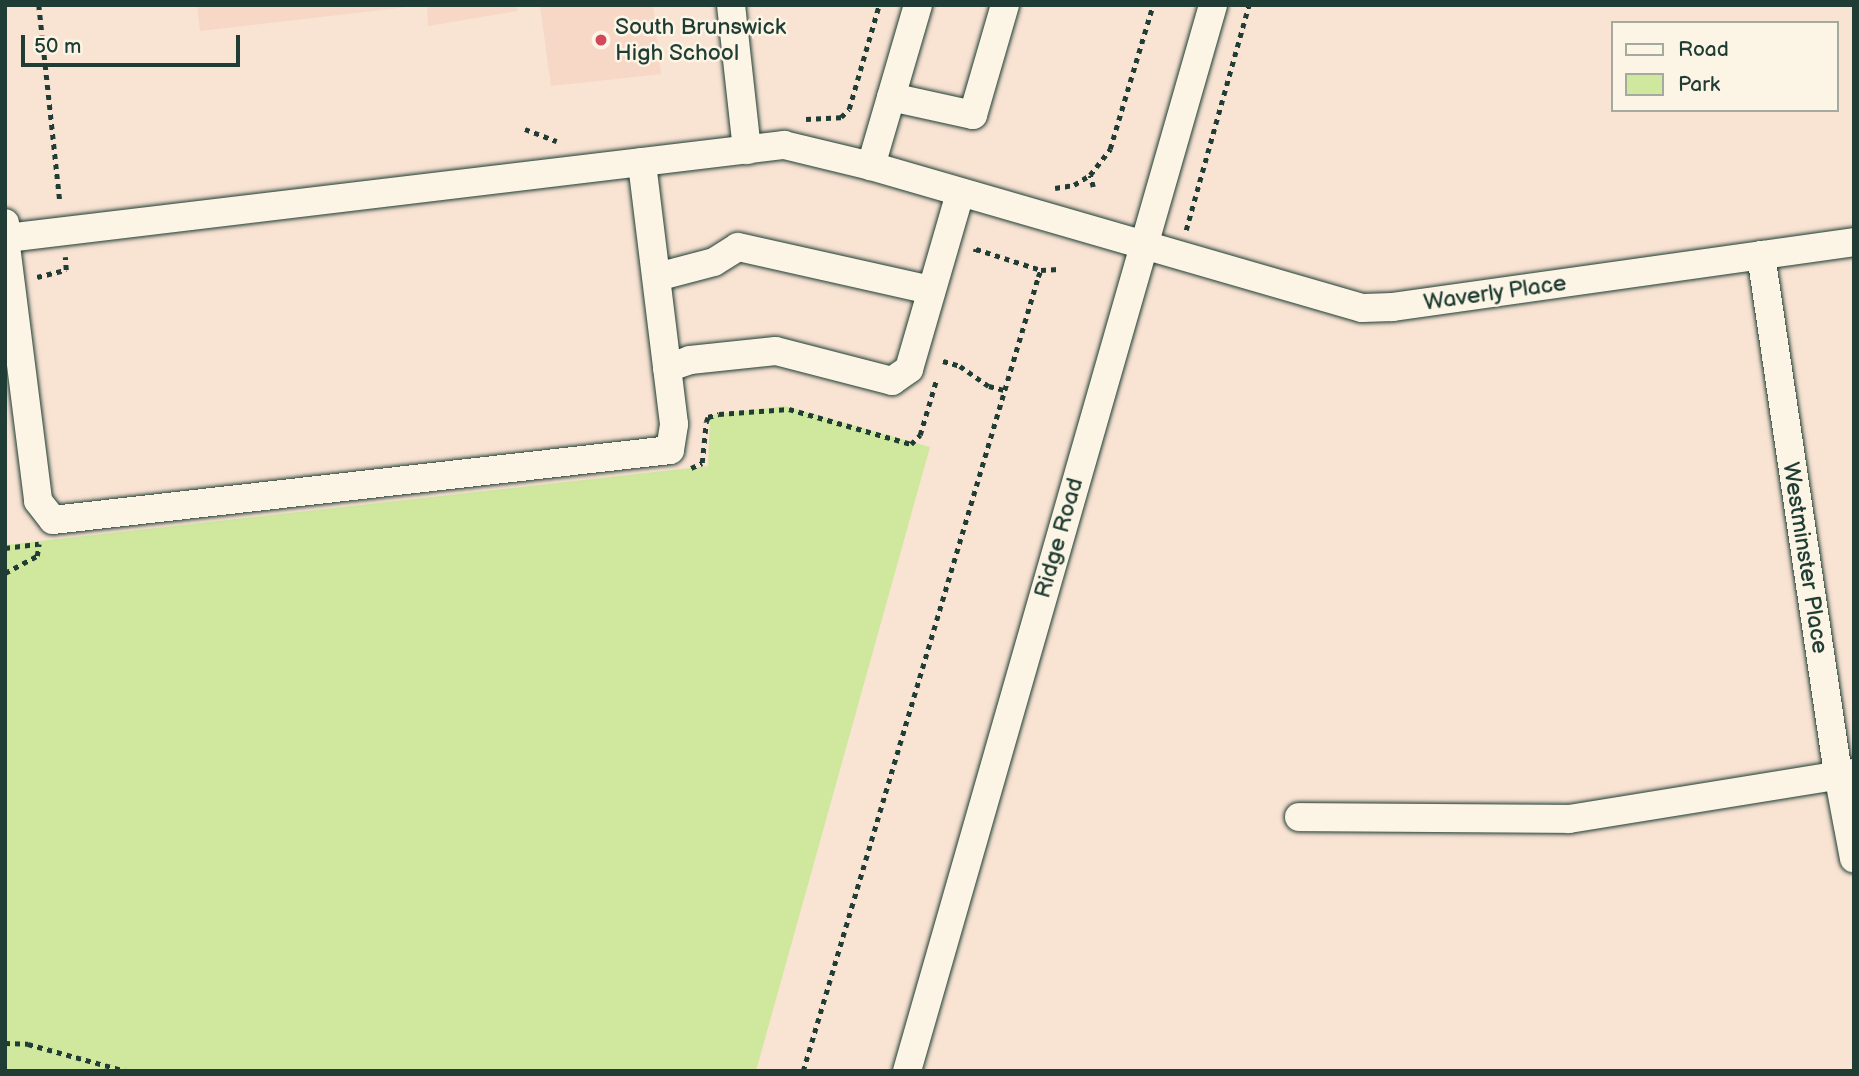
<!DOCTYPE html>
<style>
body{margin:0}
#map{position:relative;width:1859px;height:1076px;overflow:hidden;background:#f9e3d3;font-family:"Balsamiq Sans",sans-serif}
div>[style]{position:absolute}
.built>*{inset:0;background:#f7d7c6}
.green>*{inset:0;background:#d0e89e}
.path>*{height:4.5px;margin-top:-2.25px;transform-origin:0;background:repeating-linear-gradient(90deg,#1f3d34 0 5px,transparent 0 10px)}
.roads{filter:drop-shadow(0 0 2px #1f3d34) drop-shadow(0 0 2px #1f3d34)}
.minor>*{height:28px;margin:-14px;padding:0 14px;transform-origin:14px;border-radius:14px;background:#fcf5e5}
.dots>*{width:19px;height:19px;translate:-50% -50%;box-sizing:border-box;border:4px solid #fcf5e5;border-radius:50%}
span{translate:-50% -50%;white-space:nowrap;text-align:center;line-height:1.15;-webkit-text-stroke:5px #fcf5e5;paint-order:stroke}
.poi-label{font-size:23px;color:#1f3d34}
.left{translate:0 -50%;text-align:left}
.street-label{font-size:23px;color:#1f3d34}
.frame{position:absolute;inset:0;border:7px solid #1f3d34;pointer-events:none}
.legend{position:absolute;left:1611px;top:21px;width:228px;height:91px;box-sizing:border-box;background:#fcf5e5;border:2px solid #a4ab9e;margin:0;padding:9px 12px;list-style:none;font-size:21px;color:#1f3d34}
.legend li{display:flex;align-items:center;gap:14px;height:35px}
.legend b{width:35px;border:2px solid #a4ab9e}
.scale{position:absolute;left:21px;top:35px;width:219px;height:32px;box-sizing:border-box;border:4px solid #1f3d34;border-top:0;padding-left:9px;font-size:21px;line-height:24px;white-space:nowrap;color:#1f3d34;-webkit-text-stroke:5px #fcf5e5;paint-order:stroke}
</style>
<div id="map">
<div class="built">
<div style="clip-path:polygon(197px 5px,407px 5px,407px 7px,200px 31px)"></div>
<div style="clip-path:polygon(427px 5px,517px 5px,517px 11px,428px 26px)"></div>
<div style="clip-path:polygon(540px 5px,653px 5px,661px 74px,551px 86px)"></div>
</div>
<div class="green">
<div style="clip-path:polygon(785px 406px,930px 447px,756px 1071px,5px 1071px,5px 545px,708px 466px,710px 415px)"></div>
</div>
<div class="path">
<div style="left:39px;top:5px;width:199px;rotate:83.9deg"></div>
<div style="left:806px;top:119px;width:35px;rotate:-3deg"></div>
<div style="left:841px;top:117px;width:11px;rotate:-45deg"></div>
<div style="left:849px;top:109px;width:108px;rotate:-73.9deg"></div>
<div style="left:525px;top:129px;width:34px;rotate:21deg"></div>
<div style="left:1093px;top:187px;width:12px;rotate:-104deg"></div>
<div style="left:1090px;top:175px;width:33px;rotate:-52deg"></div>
<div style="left:1110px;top:149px;width:150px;rotate:-73.4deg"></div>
<div style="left:1055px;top:188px;width:19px;rotate:-9deg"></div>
<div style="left:1074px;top:185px;width:19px;rotate:-32deg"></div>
<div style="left:1186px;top:230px;width:234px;rotate:-74.4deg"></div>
<div style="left:975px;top:252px;width:3px;rotate:-72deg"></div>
<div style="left:976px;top:249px;width:68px;rotate:17.9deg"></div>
<div style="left:37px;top:277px;width:30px;rotate:-14deg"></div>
<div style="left:66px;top:270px;width:13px;rotate:-94deg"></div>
<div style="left:943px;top:361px;width:18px;rotate:16deg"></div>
<div style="left:960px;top:366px;width:35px;rotate:35deg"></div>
<div style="left:989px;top:386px;width:16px;rotate:15deg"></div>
<div style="left:691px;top:468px;width:12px;rotate:-24deg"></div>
<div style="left:702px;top:463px;width:41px;rotate:-84.4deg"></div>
<div style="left:706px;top:422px;width:5px;rotate:-68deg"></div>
<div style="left:708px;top:417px;width:11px;rotate:-15deg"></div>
<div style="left:719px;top:414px;width:70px;rotate:-4.1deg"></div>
<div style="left:789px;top:409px;width:127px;rotate:16deg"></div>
<div style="left:911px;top:444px;width:13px;rotate:-45deg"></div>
<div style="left:920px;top:435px;width:56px;rotate:-73.5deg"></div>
<div style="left:5px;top:548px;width:34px;rotate:-7deg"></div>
<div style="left:5px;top:573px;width:36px;rotate:-28deg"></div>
<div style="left:37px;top:556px;width:12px;rotate:-81deg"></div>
<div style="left:5px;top:1043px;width:23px;rotate:2deg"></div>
<div style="left:28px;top:1044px;width:102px;rotate:15.4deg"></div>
<div style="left:803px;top:1071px;width:828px;rotate:-73.51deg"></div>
<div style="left:1038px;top:277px;width:8px;rotate:-67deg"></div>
<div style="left:1041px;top:270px;width:18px;rotate:-3deg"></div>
</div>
<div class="roads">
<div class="minor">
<div style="left:731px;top:5px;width:146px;rotate:83.7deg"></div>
<div style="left:918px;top:5px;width:168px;rotate:106.3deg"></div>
<div style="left:871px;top:166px;width:511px;rotate:16.13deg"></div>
<div style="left:1362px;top:308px;width:31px;rotate:-2deg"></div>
<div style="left:1393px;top:307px;width:466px;rotate:-8deg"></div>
<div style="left:891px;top:97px;width:84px;rotate:12.4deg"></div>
<div style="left:973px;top:115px;width:115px;rotate:-73.8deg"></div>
<div style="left:5px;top:223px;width:15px;rotate:82deg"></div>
<div style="left:7px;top:238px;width:783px;rotate:-6.83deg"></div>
<div style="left:784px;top:145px;width:89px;rotate:13.6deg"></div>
<div style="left:5px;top:238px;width:265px;rotate:82.8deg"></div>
<div style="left:38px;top:501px;width:24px;rotate:52deg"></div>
<div style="left:53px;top:520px;width:621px;rotate:-6.47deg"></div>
<div style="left:670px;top:450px;width:26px;rotate:-81deg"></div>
<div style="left:674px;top:424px;width:264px;rotate:-97deg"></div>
<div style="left:1761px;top:255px;width:525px;rotate:81.56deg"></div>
<div style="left:1838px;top:774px;width:86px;rotate:79.3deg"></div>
<div style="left:657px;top:277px;width:59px;rotate:-14.7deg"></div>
<div style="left:714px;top:262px;width:28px;rotate:-32deg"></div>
<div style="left:738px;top:247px;width:198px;rotate:12.6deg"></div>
<div style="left:667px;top:368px;width:24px;rotate:-19deg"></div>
<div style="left:690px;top:360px;width:86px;rotate:-6deg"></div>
<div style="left:776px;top:351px;width:120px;rotate:14.5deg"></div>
<div style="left:892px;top:381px;width:21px;rotate:-35deg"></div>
<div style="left:909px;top:369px;width:183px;rotate:-73.8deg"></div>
<div style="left:1299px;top:817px;width:270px;rotate:0.4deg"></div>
<div style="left:1569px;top:819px;width:289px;rotate:-9.2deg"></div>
<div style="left:907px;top:1071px;width:1109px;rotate:-73.98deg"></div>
</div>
</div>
<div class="dots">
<div style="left:601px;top:40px;background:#d1495b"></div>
</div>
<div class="poi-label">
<span class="left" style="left:615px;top:40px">South Brunswick<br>High School</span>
</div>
<div class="street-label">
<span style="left:1495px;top:293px;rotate:-8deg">Waverly Place</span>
<span style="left:1059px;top:538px;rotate:-74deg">Ridge Road</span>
<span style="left:1805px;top:558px;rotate:81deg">Westminster Place</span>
</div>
<div class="frame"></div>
<ul class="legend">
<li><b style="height:9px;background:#fcf5e5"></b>Road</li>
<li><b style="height:19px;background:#d0e89e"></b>Park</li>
</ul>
<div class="scale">50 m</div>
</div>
